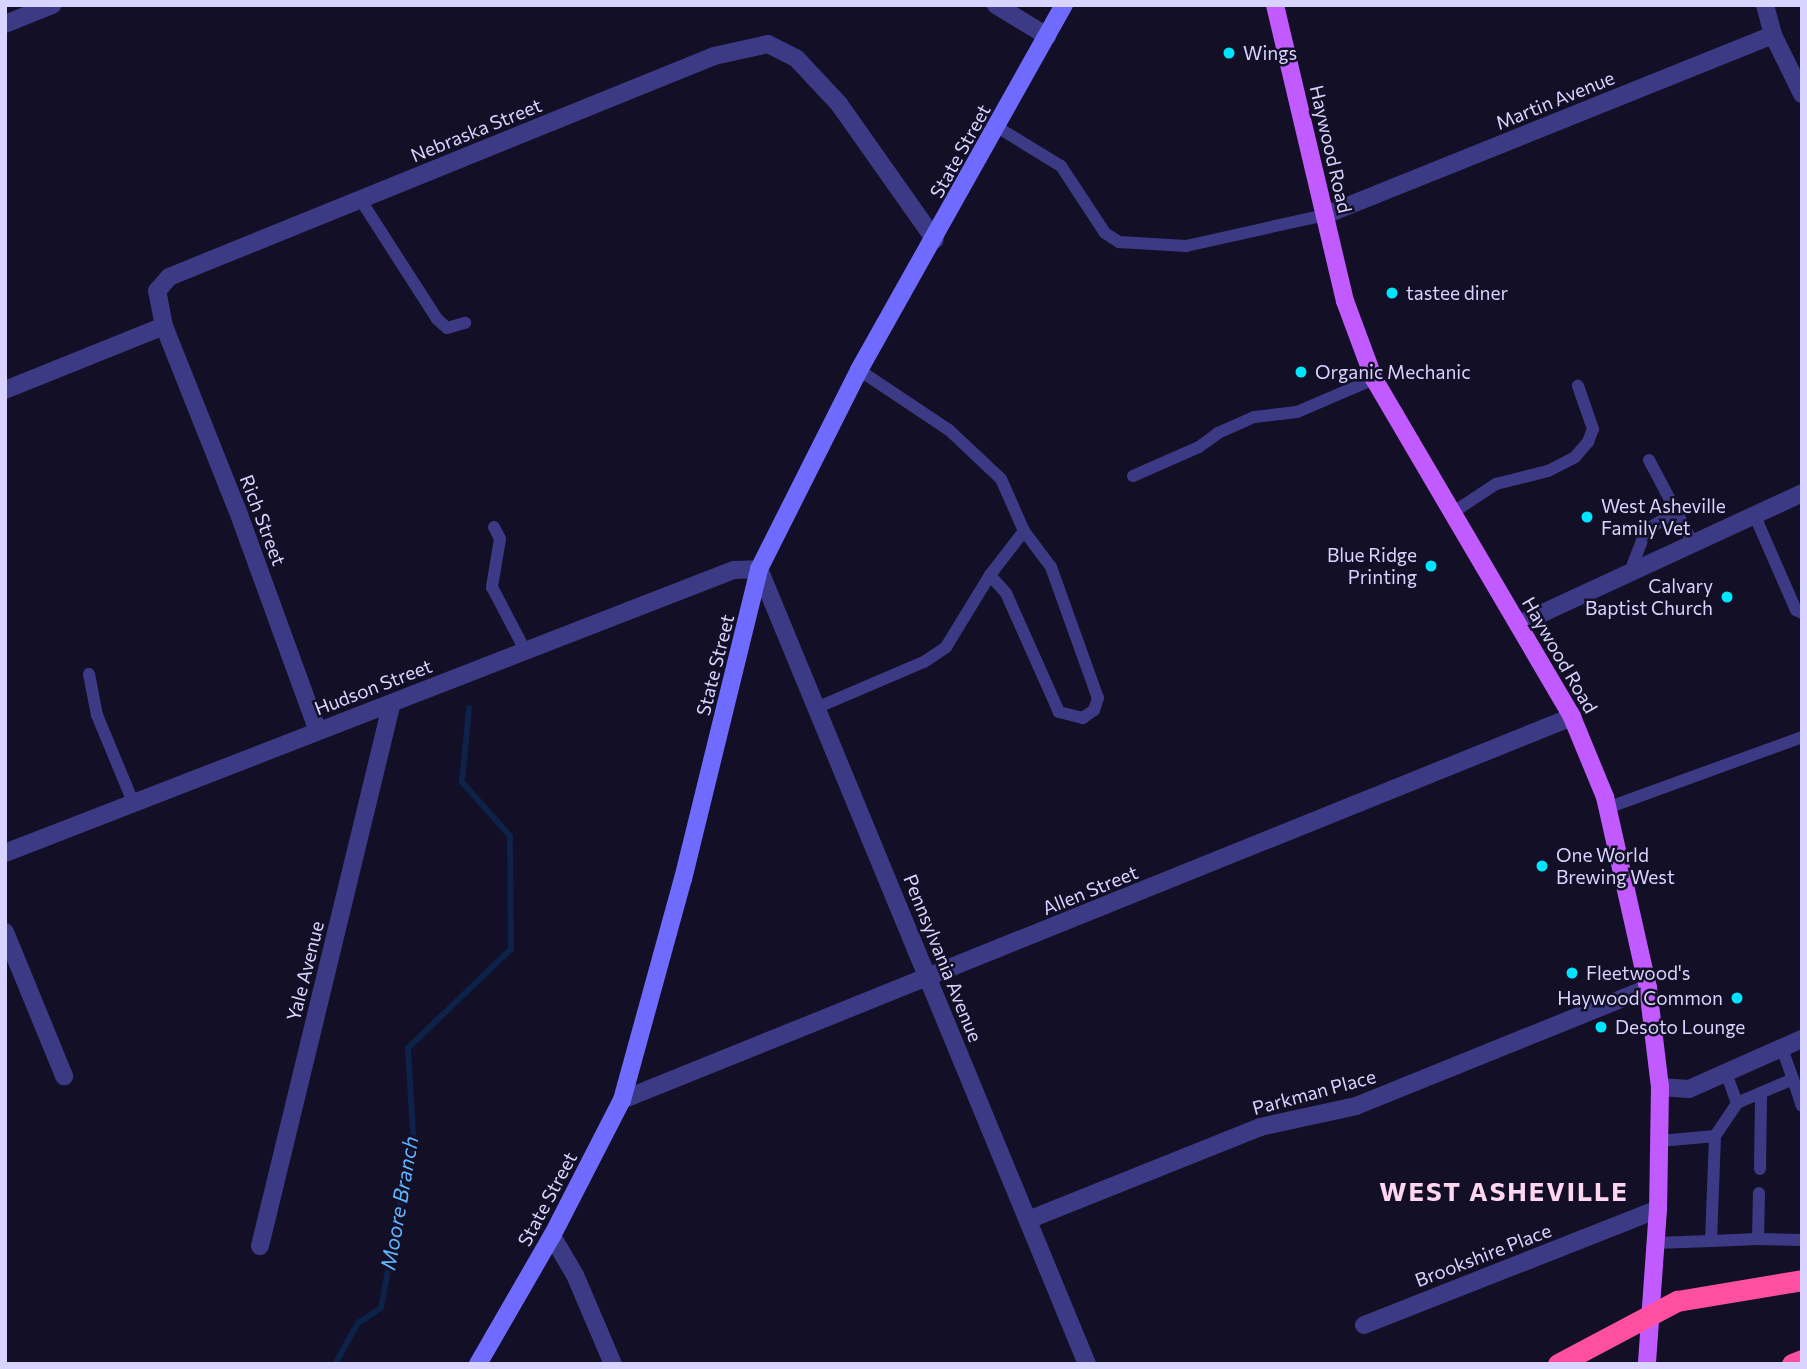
<!DOCTYPE html>
<style>
body{margin:0}
#map{position:relative;width:1807px;height:1369px;overflow:hidden;background:#130f26;font-family:Commissioner,sans-serif}
div>[style]{position:absolute}
.stream>*{height:6px;margin:-3px;padding:0 3px;transform-origin:3px;border-radius:3px;background:#0c2248}
.lane>*{height:12px;margin:-6px;padding:0 6px;transform-origin:6px;border-radius:6px;background:#3d3a85}
.street>*{height:18px;margin:-9px;padding:0 9px;transform-origin:9px;border-radius:9px;background:#3d3a85}
.secondary>*{height:18px;margin:-9px;padding:0 9px;transform-origin:9px;border-radius:9px;background:#6f6bff}
.primary>*{height:18px;margin:-9px;padding:0 9px;transform-origin:9px;border-radius:9px;background:#c25bff}
.highway>*{height:21px;margin:-10.5px;padding:0 10.5px;transform-origin:10.5px;border-radius:10.5px;background:#ff4fa3}
.dots>*{width:19px;height:19px;translate:-50% -50%;box-sizing:border-box;border:4px solid #130f26;border-radius:50%}
span{translate:-50% -50%;white-space:nowrap;text-align:center;line-height:1.15;-webkit-text-stroke:5px #130f26;paint-order:stroke}
.poi-label{font-size:19px;color:#d9d4ff}
.left{translate:0 -50%;text-align:left}
.right{translate:-100% -50%;text-align:right}
.street-label{font-size:19px;color:#d9d4ff}
.water-label{font-size:21px;color:#62b6ff;font-style:italic}
.district-label{font-size:26px;color:#ffd6f0;font-weight:700;letter-spacing:2px}
.frame{position:absolute;inset:0;border:7px solid #d9d4ff;pointer-events:none}
</style>
<div id="map">
<div class="stream">
<div style="left:335px;top:1364px;width:47px;rotate:-60.7deg"></div>
<div style="left:358px;top:1323px;width:27px;rotate:-33deg"></div>
<div style="left:381px;top:1308px;width:178px;rotate:-79.6deg"></div>
<div style="left:413px;top:1133px;width:85px;rotate:-93.4deg"></div>
<div style="left:408px;top:1048px;width:143px;rotate:-43.9deg"></div>
<div style="left:511px;top:949px;width:113px;rotate:-90.5deg"></div>
<div style="left:510px;top:836px;width:72px;rotate:-131.6deg"></div>
<div style="left:462px;top:782px;width:74px;rotate:-84.6deg"></div>
</div>
<div class="lane">
<div style="left:997px;top:127px;width:75px;rotate:31.4deg"></div>
<div style="left:1061px;top:166px;width:80px;rotate:56.7deg"></div>
<div style="left:1105px;top:233px;width:17px;rotate:33deg"></div>
<div style="left:1119px;top:242px;width:67px;rotate:3.4deg"></div>
<div style="left:1186px;top:246px;width:142px;rotate:-12.6deg"></div>
<div style="left:360px;top:199px;width:143px;rotate:57.3deg"></div>
<div style="left:437px;top:319px;width:13px;rotate:42deg"></div>
<div style="left:447px;top:328px;width:19px;rotate:-16deg"></div>
<div style="left:859px;top:370px;width:108px;rotate:33.7deg"></div>
<div style="left:949px;top:430px;width:71px;rotate:43.3deg"></div>
<div style="left:1001px;top:479px;width:57px;rotate:66.1deg"></div>
<div style="left:1024px;top:531px;width:45px;rotate:53.1deg"></div>
<div style="left:1051px;top:567px;width:139px;rotate:70.3deg"></div>
<div style="left:1098px;top:698px;width:13px;rotate:108deg"></div>
<div style="left:1094px;top:710px;width:14px;rotate:144deg"></div>
<div style="left:1083px;top:718px;width:25px;rotate:-166deg"></div>
<div style="left:1059px;top:712px;width:130px;rotate:-114deg"></div>
<div style="left:1006px;top:593px;width:24px;rotate:-132deg"></div>
<div style="left:990px;top:575px;width:56px;rotate:-52.3deg"></div>
<div style="left:1649px;top:460px;width:94px;rotate:62.1deg"></div>
<div style="left:1133px;top:476px;width:72px;rotate:-23.7deg"></div>
<div style="left:1199px;top:447px;width:24px;rotate:-36deg"></div>
<div style="left:1218px;top:433px;width:39px;rotate:-24deg"></div>
<div style="left:1254px;top:417px;width:43px;rotate:-6.6deg"></div>
<div style="left:1297px;top:412px;width:84px;rotate:-23.2deg"></div>
<div style="left:1452px;top:513px;width:53px;rotate:-33.4deg"></div>
<div style="left:1496px;top:484px;width:54px;rotate:-14deg"></div>
<div style="left:1548px;top:471px;width:30px;rotate:-27deg"></div>
<div style="left:1575px;top:457px;width:20px;rotate:-49deg"></div>
<div style="left:1588px;top:442px;width:14px;rotate:-69deg"></div>
<div style="left:1593px;top:429px;width:46px;rotate:-109.2deg"></div>
<div style="left:1754px;top:514px;width:105px;rotate:66.4deg"></div>
<div style="left:1796px;top:610px;width:7px;rotate:27deg"></div>
<div style="left:494px;top:527px;width:13px;rotate:63deg"></div>
<div style="left:500px;top:539px;width:49px;rotate:99.5deg"></div>
<div style="left:492px;top:587px;width:71px;rotate:62.4deg"></div>
<div style="left:1630px;top:572px;width:45px;rotate:-69.1deg"></div>
<div style="left:1646px;top:530px;width:35px;rotate:-31deg"></div>
<div style="left:89px;top:674px;width:42px;rotate:79deg"></div>
<div style="left:97px;top:715px;width:94px;rotate:67.5deg"></div>
<div style="left:816px;top:708px;width:117px;rotate:-23.1deg"></div>
<div style="left:924px;top:662px;width:27px;rotate:-34deg"></div>
<div style="left:946px;top:647px;width:84px;rotate:-58.6deg"></div>
<div style="left:1607px;top:808px;width:208px;rotate:-20deg"></div>
<div style="left:1726px;top:1073px;width:32px;rotate:70deg"></div>
<div style="left:1793px;top:1079px;width:28px;rotate:72deg"></div>
<div style="left:1715px;top:1136px;width:40px;rotate:-56deg"></div>
<div style="left:1737px;top:1103px;width:61px;rotate:-23.2deg"></div>
<div style="left:1793px;top:1079px;width:33px;rotate:-110deg"></div>
<div style="left:1760px;top:1169px;width:76px;rotate:-89.2deg"></div>
<div style="left:1758px;top:1239px;width:42px;rotate:1.4deg"></div>
<div style="left:1711px;top:1241px;width:47px;rotate:-2.4deg"></div>
<div style="left:1758px;top:1239px;width:46px;rotate:-88.8deg"></div>
<div style="left:1655px;top:1243px;width:56px;rotate:-2deg"></div>
<div style="left:1711px;top:1241px;width:105px;rotate:-87.8deg"></div>
<div style="left:1715px;top:1136px;width:55px;rotate:174.8deg"></div>
</div>
<div class="street">
<div style="left:996px;top:5px;width:60px;rotate:31.3deg"></div>
<div style="left:1765px;top:5px;width:31px;rotate:75deg"></div>
<div style="left:1773px;top:35px;width:66px;rotate:63.8deg"></div>
<div style="left:5px;top:24px;width:51px;rotate:-22deg"></div>
<div style="left:1325px;top:215px;width:483px;rotate:-21.9deg"></div>
<div style="left:164px;top:326px;width:197px;rotate:68.3deg"></div>
<div style="left:237px;top:509px;width:236px;rotate:70deg"></div>
<div style="left:5px;top:390px;width:171px;rotate:-21.9deg"></div>
<div style="left:164px;top:326px;width:36px;rotate:-101deg"></div>
<div style="left:157px;top:291px;width:18px;rotate:-49deg"></div>
<div style="left:169px;top:277px;width:588px;rotate:-22.07deg"></div>
<div style="left:714px;top:56px;width:55px;rotate:-12.5deg"></div>
<div style="left:768px;top:44px;width:31px;rotate:27deg"></div>
<div style="left:796px;top:58px;width:63px;rotate:46.9deg"></div>
<div style="left:839px;top:104px;width:166px;rotate:54.8deg"></div>
<div style="left:1519px;top:624px;width:312px;rotate:-24.8deg"></div>
<div style="left:5px;top:853px;width:782px;rotate:-21.22deg"></div>
<div style="left:734px;top:570px;width:25px;rotate:-2deg"></div>
<div style="left:759px;top:569px;width:860px;rotate:67.58deg"></div>
<div style="left:5px;top:932px;width:156px;rotate:67.7deg"></div>
<div style="left:1660px;top:1087px;width:29px;rotate:4deg"></div>
<div style="left:1689px;top:1089px;width:124px;rotate:-23.9deg"></div>
<div style="left:622px;top:1100px;width:1024px;rotate:-21.96deg"></div>
<div style="left:1028px;top:1220px;width:250px;rotate:-21.8deg"></div>
<div style="left:1260px;top:1127px;width:98px;rotate:-12.3deg"></div>
<div style="left:1356px;top:1106px;width:315px;rotate:-22deg"></div>
<div style="left:552px;top:1236px;width:45px;rotate:59.5deg"></div>
<div style="left:575px;top:1275px;width:97px;rotate:66.9deg"></div>
<div style="left:260px;top:1246px;width:556px;rotate:-76.36deg"></div>
<div style="left:1364px;top:1325px;width:316px;rotate:-21.5deg"></div>
</div>
<div class="secondary">
<div style="left:478px;top:1364px;width:148px;rotate:-60deg"></div>
<div style="left:552px;top:1236px;width:153px;rotate:-62.8deg"></div>
<div style="left:622px;top:1100px;width:229px;rotate:-74.6deg"></div>
<div style="left:683px;top:879px;width:319px;rotate:-76.2deg"></div>
<div style="left:759px;top:569px;width:223px;rotate:-63.3deg"></div>
<div style="left:859px;top:370px;width:419px;rotate:-60.7deg"></div>
</div>
<div class="primary">
<div style="left:1275px;top:5px;width:304px;rotate:76.7deg"></div>
<div style="left:1345px;top:301px;width:83px;rotate:69.6deg"></div>
<div style="left:1374px;top:379px;width:392px;rotate:59.6deg"></div>
<div style="left:1572px;top:717px;width:87px;rotate:67.6deg"></div>
<div style="left:1605px;top:797px;width:196px;rotate:77.3deg"></div>
<div style="left:1648px;top:988px;width:100px;rotate:83.1deg"></div>
<div style="left:1660px;top:1087px;width:122px;rotate:90.9deg"></div>
<div style="left:1658px;top:1209px;width:155px;rotate:94.1deg"></div>
</div>
<div class="highway">
<div style="left:1558px;top:1364px;width:135px;rotate:-27.9deg"></div>
<div style="left:1677px;top:1301px;width:127px;rotate:-9.5deg"></div>
<div style="left:1792px;top:1364px;width:11px;rotate:-22deg"></div>
</div>
<div class="dots">
<div style="left:1229px;top:53px;background:#00e5ff"></div>
<div style="left:1392px;top:293px;background:#00e5ff"></div>
<div style="left:1301px;top:372px;background:#00e5ff"></div>
<div style="left:1587px;top:517px;background:#00e5ff"></div>
<div style="left:1431px;top:566px;background:#00e5ff"></div>
<div style="left:1727px;top:597px;background:#00e5ff"></div>
<div style="left:1542px;top:866px;background:#00e5ff"></div>
<div style="left:1572px;top:973px;background:#00e5ff"></div>
<div style="left:1737px;top:998px;background:#00e5ff"></div>
<div style="left:1601px;top:1027px;background:#00e5ff"></div>
</div>
<div class="poi-label">
<span class="left" style="left:1243px;top:53px">Wings</span>
<span class="left" style="left:1406px;top:293px">tastee diner</span>
<span class="left" style="left:1315px;top:372px">Organic Mechanic</span>
<span class="left" style="left:1601px;top:517px">West Asheville<br>Family Vet</span>
<span class="right" style="left:1417px;top:566px">Blue Ridge<br>Printing</span>
<span class="right" style="left:1713px;top:597px">Calvary<br>Baptist Church</span>
<span class="left" style="left:1556px;top:866px">One World<br>Brewing West</span>
<span class="left" style="left:1586px;top:973px">Fleetwood's</span>
<span class="right" style="left:1723px;top:998px">Haywood Common</span>
<span class="left" style="left:1615px;top:1027px">Desoto Lounge</span>
</div>
<div class="street-label">
<span style="left:1555px;top:100px;rotate:-22deg">Martin Avenue</span>
<span style="left:476px;top:130px;rotate:-22deg">Nebraska Street</span>
<span style="left:1331px;top:149px;rotate:77deg">Haywood Road</span>
<span style="left:960px;top:151px;rotate:-61deg">State Street</span>
<span style="left:263px;top:520px;rotate:69deg">Rich Street</span>
<span style="left:1560px;top:655px;rotate:60deg">Haywood Road</span>
<span style="left:715px;top:665px;rotate:-76deg">State Street</span>
<span style="left:373px;top:687px;rotate:-21deg">Hudson Street</span>
<span style="left:1090px;top:890px;rotate:-22deg">Allen Street</span>
<span style="left:943px;top:958px;rotate:68deg">Pennsylvania Avenue</span>
<span style="left:305px;top:971px;rotate:-76deg">Yale Avenue</span>
<span style="left:1314px;top:1092px;rotate:-15deg">Parkman Place</span>
<span style="left:547px;top:1199px;rotate:-62deg">State Street</span>
<span style="left:1483px;top:1255px;rotate:-21deg">Brookshire Place</span>
</div>
<div class="water-label">
<span style="left:399px;top:1203px;rotate:-80deg">Moore Branch</span>
</div>
<div class="district-label">
<span style="left:1504px;top:1191px">WEST ASHEVILLE</span>
</div>
<div class="frame"></div>
</div>
